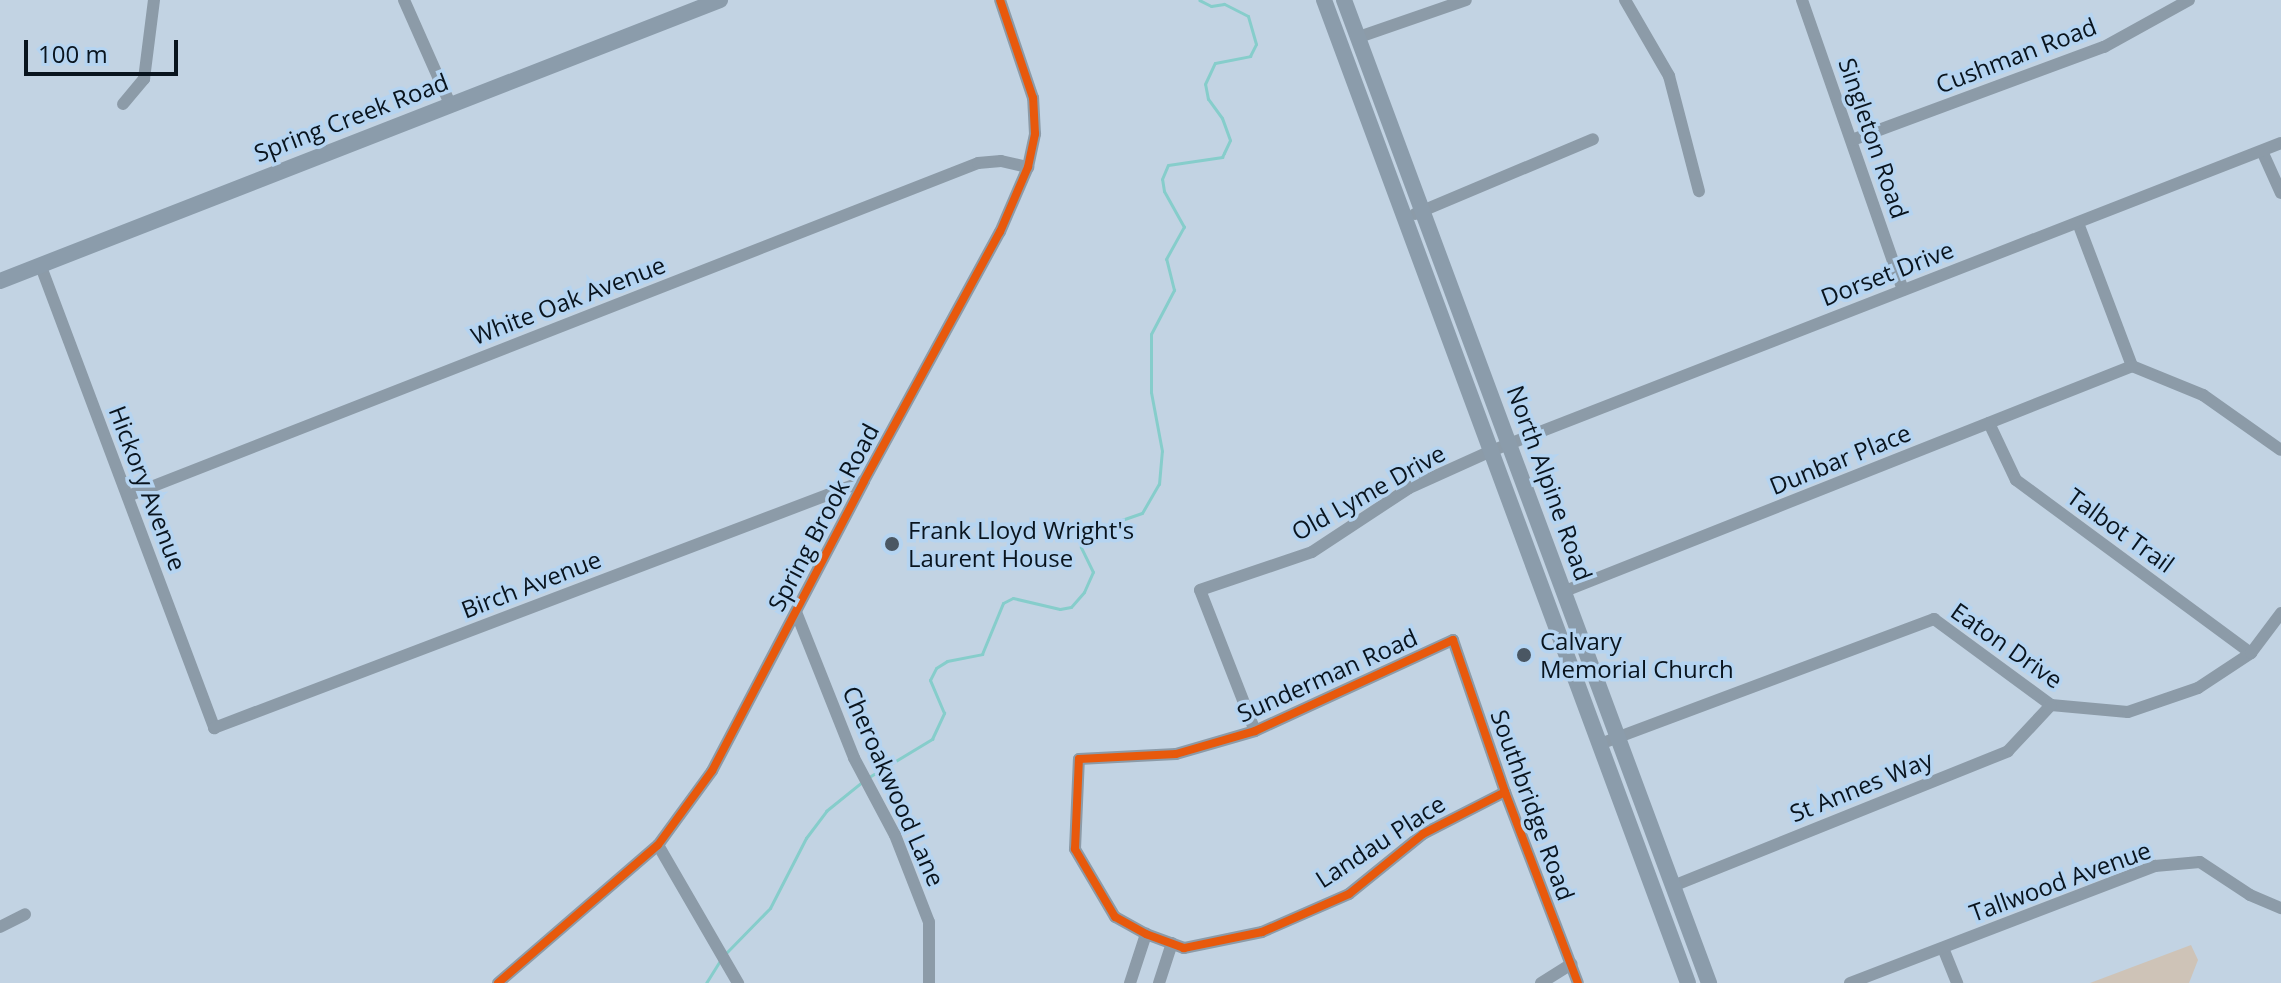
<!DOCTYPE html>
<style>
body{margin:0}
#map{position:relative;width:2281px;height:983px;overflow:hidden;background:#c2d3e3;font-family:"Open Sans",sans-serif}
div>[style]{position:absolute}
.green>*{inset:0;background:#cec3b7}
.stream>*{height:3px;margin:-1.5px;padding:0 1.5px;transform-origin:1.5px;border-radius:1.5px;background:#86cdcb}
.minor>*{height:12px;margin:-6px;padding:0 6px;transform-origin:6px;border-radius:6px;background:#8c9ba8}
.major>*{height:16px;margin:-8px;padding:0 8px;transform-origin:8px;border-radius:8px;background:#8b9cab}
.cycleway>*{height:8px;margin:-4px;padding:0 4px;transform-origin:4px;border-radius:4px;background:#e8590c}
.dots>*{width:22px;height:22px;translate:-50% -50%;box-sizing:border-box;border:4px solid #b5d4f1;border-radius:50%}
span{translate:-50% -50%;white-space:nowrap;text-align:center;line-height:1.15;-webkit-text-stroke:7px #b5d4f1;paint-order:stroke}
.street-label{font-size:24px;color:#09141e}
.poi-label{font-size:24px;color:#09141e}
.left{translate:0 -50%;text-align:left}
.scale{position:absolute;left:24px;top:40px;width:154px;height:36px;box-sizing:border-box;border:4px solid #09141e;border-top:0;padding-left:10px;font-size:24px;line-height:28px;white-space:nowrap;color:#09141e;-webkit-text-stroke:6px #b5d4f1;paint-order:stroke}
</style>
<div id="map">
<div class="green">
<div style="clip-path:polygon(2191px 945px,2198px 960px,2189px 983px,2090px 983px)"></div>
</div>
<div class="stream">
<div style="left:869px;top:777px;width:74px;rotate:-31.1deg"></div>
<div style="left:932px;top:739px;width:29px;rotate:-65deg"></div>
<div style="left:944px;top:713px;width:36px;rotate:-113deg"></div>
<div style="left:930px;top:680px;width:13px;rotate:-63deg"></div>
<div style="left:936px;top:668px;width:13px;rotate:-32deg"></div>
<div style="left:947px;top:661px;width:36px;rotate:-11deg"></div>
<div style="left:982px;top:654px;width:55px;rotate:-67.6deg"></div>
<div style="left:1003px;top:603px;width:11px;rotate:-27deg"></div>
<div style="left:1013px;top:598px;width:48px;rotate:13.2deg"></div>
<div style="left:1060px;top:609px;width:11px;rotate:-10deg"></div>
<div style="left:1071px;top:607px;width:20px;rotate:-49deg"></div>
<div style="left:1084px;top:592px;width:22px;rotate:-66deg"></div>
<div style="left:1093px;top:572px;width:28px;rotate:-116deg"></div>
<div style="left:1081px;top:547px;width:16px;rotate:-68deg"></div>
<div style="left:1087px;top:532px;width:58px;rotate:-19.1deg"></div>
<div style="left:1142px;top:513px;width:34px;rotate:-60deg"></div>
<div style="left:1159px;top:484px;width:33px;rotate:-85deg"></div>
<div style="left:1162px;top:451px;width:60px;rotate:-100.6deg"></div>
<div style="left:1151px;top:392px;width:58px;rotate:-90deg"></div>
<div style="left:1151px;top:334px;width:50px;rotate:-62.4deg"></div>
<div style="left:1174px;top:290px;width:32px;rotate:-104deg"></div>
<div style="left:1166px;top:259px;width:37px;rotate:-61deg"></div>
<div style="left:1184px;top:227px;width:41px;rotate:-119.1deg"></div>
<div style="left:1164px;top:191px;width:12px;rotate:-99deg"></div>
<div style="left:1162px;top:179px;width:15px;rotate:-67deg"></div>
<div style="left:1168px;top:165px;width:55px;rotate:-8.4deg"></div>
<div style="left:1222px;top:157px;width:4px;rotate:-63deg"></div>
<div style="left:1224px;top:153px;width:14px;rotate:-65deg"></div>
<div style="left:1230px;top:140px;width:23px;rotate:-110deg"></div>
<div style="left:1222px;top:118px;width:24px;rotate:-126deg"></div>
<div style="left:1208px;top:99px;width:15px;rotate:-101deg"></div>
<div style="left:1205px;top:84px;width:23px;rotate:-65deg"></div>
<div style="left:1215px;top:63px;width:36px;rotate:-11deg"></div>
<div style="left:1250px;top:56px;width:13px;rotate:-63deg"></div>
<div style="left:1256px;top:44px;width:29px;rotate:-106deg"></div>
<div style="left:1248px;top:16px;width:27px;rotate:-153deg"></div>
<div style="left:1224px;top:4px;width:13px;rotate:171deg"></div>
<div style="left:1211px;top:6px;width:13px;rotate:-153deg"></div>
<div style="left:726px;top:953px;width:63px;rotate:-45.6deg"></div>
<div style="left:770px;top:908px;width:79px;rotate:-62.8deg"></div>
<div style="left:806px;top:838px;width:34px;rotate:-53deg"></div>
<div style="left:826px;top:811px;width:48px;rotate:-39deg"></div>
<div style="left:706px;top:983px;width:28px;rotate:-58deg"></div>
</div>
<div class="minor">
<div style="left:404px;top:0;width:114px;rotate:66.1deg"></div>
<div style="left:1625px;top:0;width:88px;rotate:59.9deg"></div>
<div style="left:1669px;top:76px;width:119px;rotate:75.4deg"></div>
<div style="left:1802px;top:0;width:307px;rotate:70.8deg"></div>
<div style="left:1359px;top:37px;width:113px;rotate:-19.1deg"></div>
<div style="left:123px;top:104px;width:33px;rotate:-50deg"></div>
<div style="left:144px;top:79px;width:80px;rotate:-82.8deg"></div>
<div style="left:1852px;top:140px;width:269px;rotate:-20.3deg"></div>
<div style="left:2104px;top:47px;width:97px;rotate:-28.9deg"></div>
<div style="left:2262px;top:151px;width:46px;rotate:65.7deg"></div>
<div style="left:1415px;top:214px;width:193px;rotate:-22.8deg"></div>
<div style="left:2078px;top:223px;width:153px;rotate:69.3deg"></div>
<div style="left:2132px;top:366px;width:77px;rotate:22.2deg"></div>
<div style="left:2203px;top:395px;width:95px;rotate:35.2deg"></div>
<div style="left:40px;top:264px;width:496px;rotate:69.4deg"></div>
<div style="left:214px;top:728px;width:695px;rotate:-20.81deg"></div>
<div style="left:1989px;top:423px;width:63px;rotate:64.7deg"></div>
<div style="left:2016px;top:480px;width:292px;rotate:36.4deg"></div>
<div style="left:128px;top:496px;width:913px;rotate:-21.39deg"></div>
<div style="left:978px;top:163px;width:23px;rotate:-5deg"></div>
<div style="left:1001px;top:161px;width:28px;rotate:13deg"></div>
<div style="left:1565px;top:591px;width:610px;rotate:-21.64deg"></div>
<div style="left:796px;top:612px;width:157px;rotate:68.3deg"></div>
<div style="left:854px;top:758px;width:87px;rotate:62deg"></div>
<div style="left:895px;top:835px;width:93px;rotate:68.7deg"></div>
<div style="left:929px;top:922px;width:61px;rotate:90deg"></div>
<div style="left:1255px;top:731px;width:151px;rotate:-111.3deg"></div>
<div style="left:1200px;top:590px;width:118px;rotate:-18.7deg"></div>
<div style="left:1312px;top:552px;width:116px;rotate:-33.4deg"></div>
<div style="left:1409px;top:488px;width:90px;rotate:-24.3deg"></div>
<div style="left:1491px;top:451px;width:848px;rotate:-21.3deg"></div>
<div style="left:1600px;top:744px;width:357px;rotate:-20.5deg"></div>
<div style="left:1934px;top:619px;width:145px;rotate:36.3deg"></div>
<div style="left:2051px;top:705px;width:77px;rotate:5.2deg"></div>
<div style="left:2128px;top:712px;width:74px;rotate:-18.9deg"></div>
<div style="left:2198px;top:688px;width:64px;rotate:-33.4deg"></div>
<div style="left:2251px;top:653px;width:50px;rotate:-53.1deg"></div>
<div style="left:1505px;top:792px;width:92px;rotate:152.9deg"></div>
<div style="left:1423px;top:834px;width:95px;rotate:141deg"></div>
<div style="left:1349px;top:894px;width:95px;rotate:156.4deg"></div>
<div style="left:1262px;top:932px;width:80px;rotate:168.4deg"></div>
<div style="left:1184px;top:948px;width:40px;rotate:-159.8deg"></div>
<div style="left:1146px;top:934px;width:35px;rotate:-151deg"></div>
<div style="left:1115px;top:917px;width:79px;rotate:-120.5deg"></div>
<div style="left:1075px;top:849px;width:90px;rotate:-87.5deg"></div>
<div style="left:1079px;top:759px;width:97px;rotate:-3deg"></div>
<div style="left:1176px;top:754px;width:82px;rotate:-16.2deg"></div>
<div style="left:1255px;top:731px;width:218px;rotate:-24.7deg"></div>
<div style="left:1453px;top:640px;width:161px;rotate:71.1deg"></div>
<div style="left:1505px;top:792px;width:204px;rotate:69.1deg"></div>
<div style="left:658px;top:845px;width:160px;rotate:59.9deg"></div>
<div style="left:1673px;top:886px;width:361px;rotate:-21.9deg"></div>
<div style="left:2008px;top:751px;width:63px;rotate:-46.9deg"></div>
<div style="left:0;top:927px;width:28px;rotate:-27deg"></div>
<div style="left:1943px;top:948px;width:38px;rotate:68deg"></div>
<div style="left:498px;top:983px;width:211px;rotate:-40.8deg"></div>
<div style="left:658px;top:845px;width:92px;rotate:-53.9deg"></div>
<div style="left:712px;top:771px;width:327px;rotate:-62.3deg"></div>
<div style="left:864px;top:481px;width:284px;rotate:-61.4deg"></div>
<div style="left:1000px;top:232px;width:71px;rotate:-66.7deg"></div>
<div style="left:1028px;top:167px;width:34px;rotate:-78deg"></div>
<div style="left:1035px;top:134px;width:36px;rotate:-93deg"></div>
<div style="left:1033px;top:98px;width:103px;rotate:-108.6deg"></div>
<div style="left:1130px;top:983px;width:52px;rotate:-71.9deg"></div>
<div style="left:1159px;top:983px;width:42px;rotate:-72deg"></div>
<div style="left:1541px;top:983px;width:36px;rotate:-32deg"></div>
<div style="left:1850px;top:983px;width:327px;rotate:-21deg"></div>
<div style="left:2155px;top:866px;width:45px;rotate:-5.1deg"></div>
<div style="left:2200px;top:862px;width:60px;rotate:33.4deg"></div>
<div style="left:2250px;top:895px;width:34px;rotate:23deg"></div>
</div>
<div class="major">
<div style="left:1324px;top:0;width:1048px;rotate:69.68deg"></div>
<div style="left:1344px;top:0;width:1049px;rotate:69.63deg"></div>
<div style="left:0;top:281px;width:773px;rotate:-21.32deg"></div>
</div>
<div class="cycleway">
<div style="left:1505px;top:792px;width:92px;rotate:152.9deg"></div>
<div style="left:1423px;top:834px;width:95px;rotate:141deg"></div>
<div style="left:1349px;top:894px;width:95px;rotate:156.4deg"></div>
<div style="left:1262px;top:932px;width:80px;rotate:168.4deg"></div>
<div style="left:1184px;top:948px;width:40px;rotate:-159.8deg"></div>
<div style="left:1146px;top:934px;width:35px;rotate:-151deg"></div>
<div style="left:1115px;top:917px;width:79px;rotate:-120.5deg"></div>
<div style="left:1075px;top:849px;width:90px;rotate:-87.5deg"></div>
<div style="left:1079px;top:759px;width:97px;rotate:-3deg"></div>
<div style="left:1176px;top:754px;width:82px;rotate:-16.2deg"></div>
<div style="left:1255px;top:731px;width:218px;rotate:-24.7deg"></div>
<div style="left:1453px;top:640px;width:161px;rotate:71.1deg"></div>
<div style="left:1505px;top:792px;width:204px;rotate:69.1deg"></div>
<div style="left:498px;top:983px;width:211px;rotate:-40.8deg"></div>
<div style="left:658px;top:845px;width:92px;rotate:-53.9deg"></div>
<div style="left:712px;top:771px;width:327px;rotate:-62.3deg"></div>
<div style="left:864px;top:481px;width:284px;rotate:-61.4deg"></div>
<div style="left:1000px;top:232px;width:71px;rotate:-66.7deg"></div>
<div style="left:1028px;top:167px;width:34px;rotate:-78deg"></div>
<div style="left:1035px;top:134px;width:36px;rotate:-93deg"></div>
<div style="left:1033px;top:98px;width:103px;rotate:-108.6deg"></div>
</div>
<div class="dots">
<div style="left:892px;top:544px;background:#4a5763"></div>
<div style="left:1524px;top:655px;background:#4a5763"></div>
</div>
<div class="street-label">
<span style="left:2016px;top:55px;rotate:-21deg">Cushman Road</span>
<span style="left:351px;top:117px;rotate:-21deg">Spring Creek Road</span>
<span style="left:1874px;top:138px;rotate:71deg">Singleton Road</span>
<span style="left:1887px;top:273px;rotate:-21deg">Dorset Drive</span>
<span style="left:568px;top:300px;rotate:-21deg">White Oak Avenue</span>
<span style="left:1840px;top:459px;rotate:-22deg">Dunbar Place</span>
<span style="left:1550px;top:483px;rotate:70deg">North Alpine Road</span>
<span style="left:148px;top:488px;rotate:69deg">Hickory Avenue</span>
<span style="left:1368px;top:492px;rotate:-29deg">Old Lyme Drive</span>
<span style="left:823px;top:517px;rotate:-62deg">Spring Brook Road</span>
<span style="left:2121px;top:530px;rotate:36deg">Talbot Trail</span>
<span style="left:531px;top:584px;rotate:-21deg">Birch Avenue</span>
<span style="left:2007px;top:645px;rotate:35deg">Eaton Drive</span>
<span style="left:1327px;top:675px;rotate:-24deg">Sunderman Road</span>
<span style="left:894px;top:786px;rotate:66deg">Cheroakwood Lane</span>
<span style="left:1861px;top:786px;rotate:-22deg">St Annes Way</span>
<span style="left:1533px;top:805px;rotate:70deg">Southbridge Road</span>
<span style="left:1380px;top:841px;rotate:-33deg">Landau Place</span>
<span style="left:2060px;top:881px;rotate:-20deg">Tallwood Avenue</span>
</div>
<div class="poi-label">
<span class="left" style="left:908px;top:544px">Frank Lloyd Wright's<br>Laurent House</span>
<span class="left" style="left:1540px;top:655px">Calvary<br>Memorial Church</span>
</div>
<div class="scale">100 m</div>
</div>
